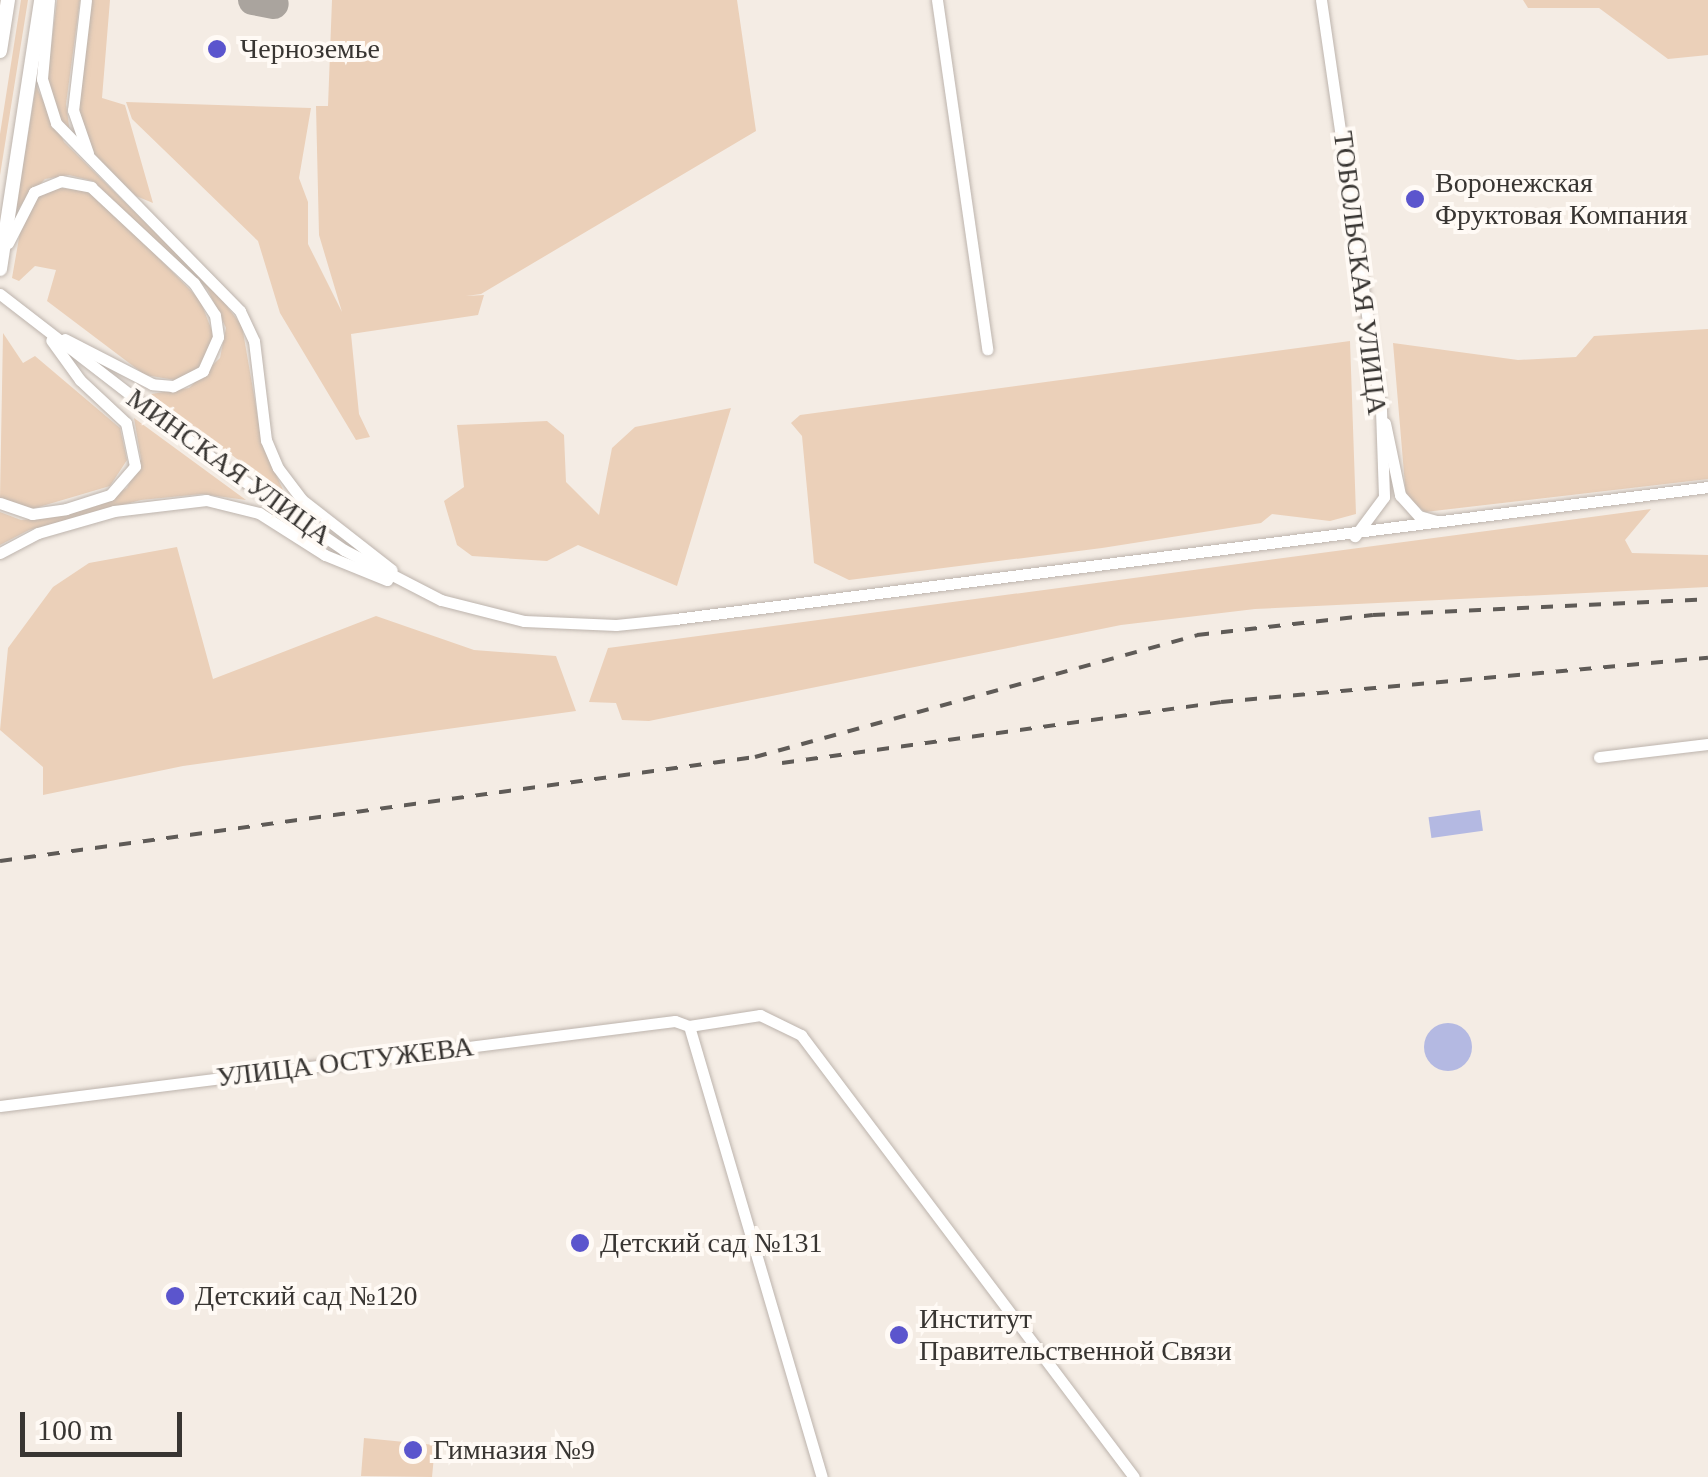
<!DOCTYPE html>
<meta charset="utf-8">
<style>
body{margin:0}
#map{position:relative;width:1708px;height:1477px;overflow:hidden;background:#f4ece4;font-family:"Times New Roman",serif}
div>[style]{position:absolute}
.green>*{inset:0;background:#ebd0b9}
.water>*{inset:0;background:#b4b9e2;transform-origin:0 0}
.round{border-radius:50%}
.taxiway>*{height:30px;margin:-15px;padding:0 15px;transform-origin:15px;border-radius:15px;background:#aaa49e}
.roads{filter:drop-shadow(0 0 2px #bdb4ad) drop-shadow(0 0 2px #bdb4ad)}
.minor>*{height:11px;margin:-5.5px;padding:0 5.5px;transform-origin:5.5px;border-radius:5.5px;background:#fff}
.major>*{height:14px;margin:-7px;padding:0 7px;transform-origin:7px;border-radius:7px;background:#fff}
.rail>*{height:4px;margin-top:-2px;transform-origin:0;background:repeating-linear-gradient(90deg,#5f5b57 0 12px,transparent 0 24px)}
.dots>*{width:28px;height:28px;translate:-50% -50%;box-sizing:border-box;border:5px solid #fffaf5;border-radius:50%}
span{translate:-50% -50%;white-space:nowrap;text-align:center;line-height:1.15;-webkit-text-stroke:8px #fffaf5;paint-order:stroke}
.poi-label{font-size:28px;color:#383532}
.left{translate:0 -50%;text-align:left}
.street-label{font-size:28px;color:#383532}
.scale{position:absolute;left:20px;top:1412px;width:162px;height:45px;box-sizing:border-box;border:5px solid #383532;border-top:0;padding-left:12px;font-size:30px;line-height:35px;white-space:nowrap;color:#383532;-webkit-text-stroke:8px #fffaf5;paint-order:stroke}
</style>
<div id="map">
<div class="green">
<div style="clip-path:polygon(21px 0,28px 0,0 175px,0 134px)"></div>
<div style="clip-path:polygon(57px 0,80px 0,66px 104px,70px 133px,57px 116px,47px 78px)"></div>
<div style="clip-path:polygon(91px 0,110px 0,102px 98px,125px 105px,153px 203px,136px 196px,91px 151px,77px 112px)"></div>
<div style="clip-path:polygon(332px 0,737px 0,756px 131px,481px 294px,466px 296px,484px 295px,478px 315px,351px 334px,359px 414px,370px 437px,356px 440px,280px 313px,258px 241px,132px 119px,126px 102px,311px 108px,299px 178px,308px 202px,308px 244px,342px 312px,319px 235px,316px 106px,328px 106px)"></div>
<div style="clip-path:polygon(1523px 0,1708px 0,1708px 55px,1668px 59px,1599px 8px,1528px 8px)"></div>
<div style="clip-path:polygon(36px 86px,64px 142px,220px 297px,242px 326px,263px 447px,286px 496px,151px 394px,189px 388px,220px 358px,226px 328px,207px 288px,93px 181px,69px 175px,45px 179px,15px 212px)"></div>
<div style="clip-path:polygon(55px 188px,83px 189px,101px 199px,200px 300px,214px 336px,201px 367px,175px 380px,145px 375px,47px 301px,56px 270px,35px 266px,19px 281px,12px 278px,22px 221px,38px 196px)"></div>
<div style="clip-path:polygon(1708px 329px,1708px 479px,1425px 512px,1406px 497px,1393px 343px,1518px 360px,1576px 357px,1594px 336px)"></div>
<div style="clip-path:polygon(3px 333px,23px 363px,35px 356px,120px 428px,127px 460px,110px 486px,32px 509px,0 498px)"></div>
<div style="clip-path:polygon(1350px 341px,1356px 514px,1330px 521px,1272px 514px,1261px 523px,1102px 548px,849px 580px,814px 563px,802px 436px,791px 423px,800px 415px)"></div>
<div style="clip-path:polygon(731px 408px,677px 586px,578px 545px,547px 561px,472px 556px,457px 545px,444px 501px,464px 487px,457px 425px,547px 421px,564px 435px,566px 482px,599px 515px,612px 448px,635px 427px)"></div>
<div style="clip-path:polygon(134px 418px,246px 500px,202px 494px,141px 500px,29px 530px,0 545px,0 512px,21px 520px,46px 518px,101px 503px,127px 488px,141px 459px)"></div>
<div style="clip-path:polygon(1651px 509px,1625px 540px,1632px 553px,1708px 555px,1708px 587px,1255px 609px,1121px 625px,649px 721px,622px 720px,616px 703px,589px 702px,608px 648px)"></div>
<div style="clip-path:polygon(177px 547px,213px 679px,376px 616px,474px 650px,556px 656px,576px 711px,183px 766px,43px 795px,43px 767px,0 730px,8px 648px,53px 587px,89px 563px)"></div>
<div style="clip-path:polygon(364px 1438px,435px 1445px,432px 1477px,361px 1476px)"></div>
</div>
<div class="water">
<div style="left:1480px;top:810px;width:21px;height:52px;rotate:82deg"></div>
<div class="round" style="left:1424px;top:1023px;width:48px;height:48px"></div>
</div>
<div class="taxiway">
<div style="left:253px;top:0;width:21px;rotate:11deg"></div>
</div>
<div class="roads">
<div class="minor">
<div style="left:49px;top:0;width:79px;rotate:95.1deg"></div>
<div style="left:42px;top:79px;width:46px;rotate:72.3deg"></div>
<div style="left:56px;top:123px;width:263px;rotate:45.6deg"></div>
<div style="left:240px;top:311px;width:33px;rotate:65deg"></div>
<div style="left:254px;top:341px;width:100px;rotate:83.1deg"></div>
<div style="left:266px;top:440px;width:30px;rotate:67deg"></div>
<div style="left:278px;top:468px;width:39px;rotate:53deg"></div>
<div style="left:301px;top:499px;width:115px;rotate:38deg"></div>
<div style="left:86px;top:0;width:111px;rotate:96.7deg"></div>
<div style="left:73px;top:110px;width:46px;rotate:70.8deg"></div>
<div style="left:937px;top:0;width:353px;rotate:81.8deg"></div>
<div style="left:1321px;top:0;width:414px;rotate:81.7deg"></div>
<div style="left:1381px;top:410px;width:87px;rotate:88deg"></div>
<div style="left:1384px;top:497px;width:49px;rotate:126.6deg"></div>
<div style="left:8px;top:243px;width:57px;rotate:-63deg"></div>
<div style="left:34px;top:192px;width:29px;rotate:-22deg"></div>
<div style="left:61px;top:181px;width:31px;rotate:11deg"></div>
<div style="left:91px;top:187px;width:141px;rotate:43deg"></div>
<div style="left:194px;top:283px;width:38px;rotate:57deg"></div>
<div style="left:215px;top:315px;width:22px;rotate:82deg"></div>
<div style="left:218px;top:337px;width:37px;rotate:114deg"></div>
<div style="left:203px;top:371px;width:34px;rotate:153deg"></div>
<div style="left:173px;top:386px;width:21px;rotate:-175deg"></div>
<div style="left:152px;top:384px;width:98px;rotate:-152.7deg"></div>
<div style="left:0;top:294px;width:288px;rotate:37.7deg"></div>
<div style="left:228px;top:470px;width:141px;rotate:34.6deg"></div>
<div style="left:344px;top:550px;width:109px;rotate:27.3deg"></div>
<div style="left:441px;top:600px;width:86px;rotate:14.2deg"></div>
<div style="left:524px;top:621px;width:92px;rotate:2.5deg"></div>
<div style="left:616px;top:625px;width:59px;rotate:-5.8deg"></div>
<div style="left:675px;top:619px;width:1041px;rotate:-7.28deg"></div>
<div style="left:1385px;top:423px;width:74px;rotate:78.2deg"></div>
<div style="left:1400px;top:495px;width:28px;rotate:48deg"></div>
<div style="left:1419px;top:516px;width:19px;rotate:16deg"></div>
<div style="left:0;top:503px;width:34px;rotate:19deg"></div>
<div style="left:32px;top:514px;width:34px;rotate:-8deg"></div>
<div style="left:66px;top:509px;width:46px;rotate:-17.7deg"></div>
<div style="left:110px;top:495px;width:38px;rotate:-49deg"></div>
<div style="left:135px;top:466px;width:44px;rotate:-101.8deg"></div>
<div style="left:126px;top:423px;width:63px;rotate:-136.9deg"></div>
<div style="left:80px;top:380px;width:49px;rotate:-125.9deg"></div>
<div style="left:0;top:553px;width:43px;rotate:-27.8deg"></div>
<div style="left:38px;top:533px;width:79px;rotate:-16.1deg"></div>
<div style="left:114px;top:511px;width:93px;rotate:-6.8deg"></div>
<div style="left:206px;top:500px;width:55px;rotate:13.8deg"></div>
<div style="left:259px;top:513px;width:78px;rotate:32.5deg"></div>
<div style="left:325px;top:555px;width:67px;rotate:22deg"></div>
<div style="left:1599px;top:757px;width:110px;rotate:-6.8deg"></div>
<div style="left:689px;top:1026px;width:72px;rotate:-8.8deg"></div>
<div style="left:760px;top:1015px;width:46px;rotate:26deg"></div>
<div style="left:801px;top:1035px;width:553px;rotate:53.01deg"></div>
<div style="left:689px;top:1026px;width:470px;rotate:73.6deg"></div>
<div style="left:0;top:1106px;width:680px;rotate:-7.18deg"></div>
<div style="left:675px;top:1021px;width:15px;rotate:20deg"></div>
</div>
<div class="major">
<div style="left:0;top:51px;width:52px;rotate:-81.1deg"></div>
<div style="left:0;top:269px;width:272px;rotate:-81.3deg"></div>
</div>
</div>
<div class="rail">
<div style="left:782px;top:763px;width:443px;rotate:-7.9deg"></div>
<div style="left:1221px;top:702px;width:489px;rotate:-5.2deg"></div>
<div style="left:0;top:861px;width:762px;rotate:-7.84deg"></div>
<div style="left:755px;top:757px;width:459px;rotate:-15.4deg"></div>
<div style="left:1197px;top:635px;width:177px;rotate:-6.5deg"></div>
<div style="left:1373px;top:615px;width:335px;rotate:-2.7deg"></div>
</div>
<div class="dots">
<div style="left:217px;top:49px;background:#5b55cd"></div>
<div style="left:1415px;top:199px;background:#5b55cd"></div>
<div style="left:580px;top:1243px;background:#5b55cd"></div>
<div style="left:175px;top:1296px;background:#5b55cd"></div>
<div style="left:899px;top:1335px;background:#5b55cd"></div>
<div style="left:413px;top:1450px;background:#5b55cd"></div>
</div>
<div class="poi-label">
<span class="left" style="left:240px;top:49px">Черноземье</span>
<span class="left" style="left:1435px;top:199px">Воронежская<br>Фруктовая Компания</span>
<span class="left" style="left:600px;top:1243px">Детский сад №131</span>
<span class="left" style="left:195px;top:1296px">Детский сад №120</span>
<span class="left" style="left:919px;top:1335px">Институт<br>Правительственной Связи</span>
<span class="left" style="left:433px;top:1450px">Гимназия №9</span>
</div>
<div class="street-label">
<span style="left:1360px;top:273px;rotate:83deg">ТОБОЛЬСКАЯ УЛИЦА</span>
<span style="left:229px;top:467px;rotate:36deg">МИНСКАЯ УЛИЦА</span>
<span style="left:345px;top:1062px;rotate:-7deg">УЛИЦА ОСТУЖЕВА</span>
</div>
<div class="scale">100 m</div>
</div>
